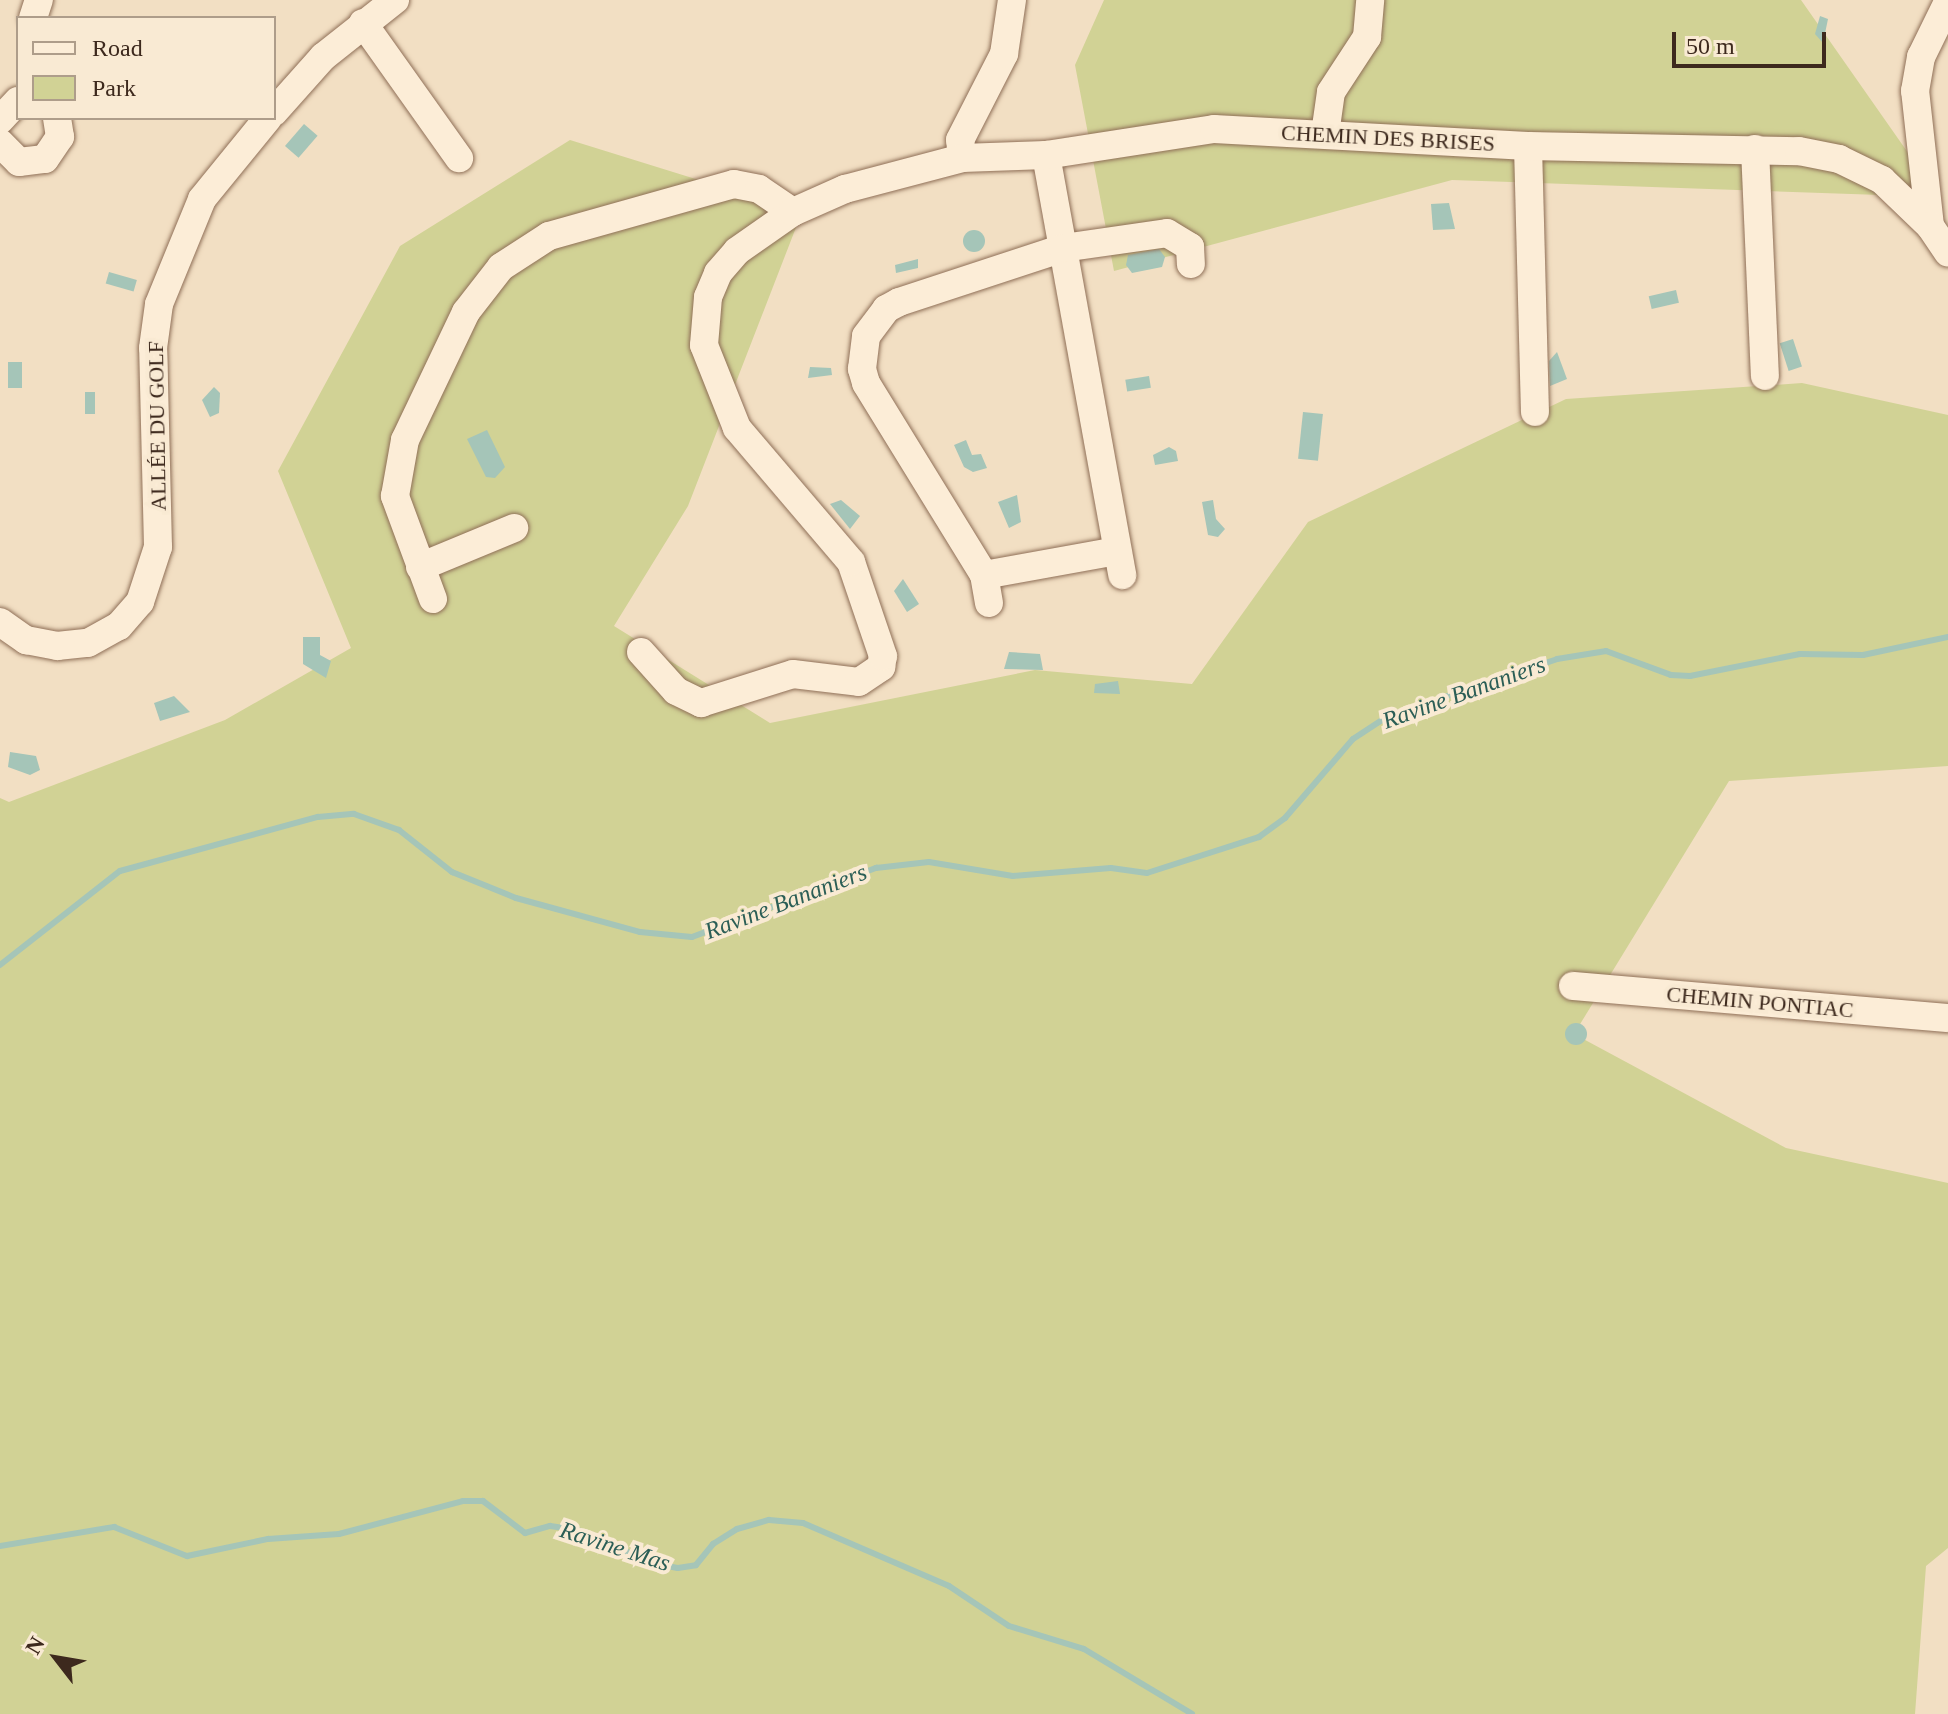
<!DOCTYPE html>
<meta charset="utf-8">
<style>
body{margin:0}
#map{position:relative;width:1948px;height:1714px;overflow:hidden;background:#f2dfc3;font-family:Georgia,serif}
div>[style]{position:absolute}
.green>*{inset:0;background:#d1d295}
.water>*{inset:0;background:#a5c5b8;transform-origin:0 0}
.round{border-radius:50%}
.stream>*{height:6px;margin:-3px;padding:0 3px;transform-origin:3px;border-radius:3px;background:#a5c5b8}
.roads{filter:drop-shadow(0 0 2px #8f6f57) drop-shadow(0 0 2px #8f6f57)}
.minor>*{height:28px;margin:-14px;padding:0 14px;transform-origin:14px;border-radius:14px;background:#fcedd7}
span{translate:-50% -50%;white-space:nowrap;text-align:center;line-height:1.15;-webkit-text-stroke:8px #f9ead3;paint-order:stroke}
.street-label{font-size:22px;color:#3d291d}
.water-label{font-size:24px;color:#2b5e56;font-style:italic}
.legend{position:absolute;left:16px;top:16px;width:260px;height:104px;box-sizing:border-box;background:#f9ead3;border:2px solid #ae9d8a;margin:0;padding:10px 14px;list-style:none;font-size:24px;color:#3d291d}
.legend li{display:flex;align-items:center;gap:16px;height:40px}
.legend b{width:40px;border:2px solid #ae9d8a}
.north{position:absolute;left:16px;top:1618px;width:80px;height:80px;-webkit-text-stroke:6px #f9ead3;paint-order:stroke;rotate:301deg;font-size:22px;font-weight:700;line-height:32px;text-align:center;color:#3d291d}
.north::after{content:'';display:block;margin:auto;width:28px;height:36px;background:#3d291d;clip-path:polygon(50% 0,100% 100%,50% 72%,0 100%)}
.scale{position:absolute;left:1672px;top:32px;width:154px;height:36px;box-sizing:border-box;border:4px solid #3d291d;border-top:0;padding-left:10px;font-size:24px;line-height:28px;white-space:nowrap;color:#3d291d;-webkit-text-stroke:6px #f9ead3;paint-order:stroke}
</style>
<div id="map">
<div class="green">
<div style="clip-path:polygon(1104px 0,1801px 0,1939px 197px,1452px 180px,1114px 271px,1075px 65px)"></div>
<div style="clip-path:polygon(570px 140px,802px 212px,688px 506px,614px 626px,770px 723px,1035px 670px,1192px 684px,1308px 522px,1566px 399px,1802px 383px,1948px 415px,1948px 766px,1729px 781px,1574px 1034px,1786px 1148px,1948px 1183px,1948px 1548px,1926px 1566px,1915px 1714px,0 1714px,0 798px,9px 802px,225px 720px,351px 648px,278px 471px,400px 246px)"></div>
</div>
<div class="water">
<div style="clip-path:polygon(1820px 16px,1828px 19px,1823px 43px,1815px 34px)"></div>
<div style="left:304px;top:124px;width:18px;height:29px;rotate:41deg"></div>
<div style="clip-path:polygon(1449px 203px,1455px 229px,1433px 230px,1431px 204px)"></div>
<div class="round" style="left:963px;top:230px;width:22px;height:22px"></div>
<div style="clip-path:polygon(1159px 249px,1165px 257px,1162px 267px,1132px 273px,1126px 265px,1128px 255px)"></div>
<div style="clip-path:polygon(918px 259px,918px 268px,896px 273px,895px 265px)"></div>
<div style="left:109px;top:272px;width:29px;height:12px;rotate:16deg"></div>
<div style="left:1676px;top:290px;width:13px;height:28px;rotate:77deg"></div>
<div style="left:1793px;top:339px;width:29px;height:14px;rotate:72deg"></div>
<div style="clip-path:polygon(1557px 352px,1567px 379px,1550px 386px,1549px 361px)"></div>
<div style="left:8px;top:362px;width:14px;height:26px"></div>
<div style="clip-path:polygon(810px 367px,831px 368px,832px 375px,808px 378px)"></div>
<div style="left:1149px;top:376px;width:12px;height:24px;rotate:81deg"></div>
<div style="clip-path:polygon(214px 387px,220px 393px,219px 413px,210px 417px,202px 400px)"></div>
<div style="left:85px;top:392px;width:10px;height:22px"></div>
<div style="left:1303px;top:412px;width:20px;height:47px;rotate:6deg"></div>
<div style="clip-path:polygon(487px 430px,505px 467px,495px 478px,486px 477px,467px 439px)"></div>
<div style="clip-path:polygon(966px 440px,972px 455px,981px 454px,987px 468px,973px 472px,964px 467px,954px 445px)"></div>
<div style="clip-path:polygon(1169px 447px,1176px 451px,1178px 461px,1155px 465px,1153px 455px)"></div>
<div style="clip-path:polygon(1017px 495px,1021px 522px,1009px 528px,998px 502px)"></div>
<div style="clip-path:polygon(841px 500px,860px 516px,850px 529px,830px 504px)"></div>
<div style="clip-path:polygon(1213px 500px,1216px 519px,1225px 529px,1218px 537px,1208px 535px,1202px 502px)"></div>
<div style="clip-path:polygon(903px 579px,919px 604px,907px 612px,894px 591px)"></div>
<div style="clip-path:polygon(303px 637px,320px 637px,320px 655px,331px 661px,326px 678px,303px 664px)"></div>
<div style="clip-path:polygon(1009px 652px,1040px 654px,1043px 670px,1004px 669px)"></div>
<div style="clip-path:polygon(1118px 681px,1120px 694px,1094px 693px,1095px 684px)"></div>
<div style="clip-path:polygon(174px 696px,190px 712px,160px 721px,154px 703px)"></div>
<div style="clip-path:polygon(10px 752px,36px 756px,40px 770px,30px 775px,8px 767px)"></div>
<div class="round" style="left:1565px;top:1023px;width:22px;height:22px"></div>
</div>
<div class="stream">
<div style="left:0;top:965px;width:152px;rotate:-38.1deg"></div>
<div style="left:120px;top:871px;width:205px;rotate:-15.3deg"></div>
<div style="left:318px;top:817px;width:36px;rotate:-5deg"></div>
<div style="left:354px;top:814px;width:48px;rotate:19.6deg"></div>
<div style="left:399px;top:830px;width:68px;rotate:38.4deg"></div>
<div style="left:452px;top:872px;width:69px;rotate:22.1deg"></div>
<div style="left:516px;top:898px;width:129px;rotate:15.3deg"></div>
<div style="left:640px;top:932px;width:52px;rotate:5.5deg"></div>
<div style="left:692px;top:937px;width:197px;rotate:-20.6deg"></div>
<div style="left:876px;top:868px;width:53px;rotate:-6.5deg"></div>
<div style="left:929px;top:862px;width:85px;rotate:9.5deg"></div>
<div style="left:1013px;top:876px;width:98px;rotate:-4.7deg"></div>
<div style="left:1111px;top:868px;width:36px;rotate:8deg"></div>
<div style="left:1147px;top:873px;width:118px;rotate:-17.8deg"></div>
<div style="left:1259px;top:837px;width:32px;rotate:-36deg"></div>
<div style="left:1285px;top:818px;width:104px;rotate:-49.3deg"></div>
<div style="left:1353px;top:739px;width:42px;rotate:-33.3deg"></div>
<div style="left:1388px;top:716px;width:178px;rotate:-18.6deg"></div>
<div style="left:1557px;top:659px;width:50px;rotate:-9.3deg"></div>
<div style="left:1606px;top:651px;width:69px;rotate:20.3deg"></div>
<div style="left:1671px;top:675px;width:19px;rotate:3deg"></div>
<div style="left:1690px;top:676px;width:112px;rotate:-11.3deg"></div>
<div style="left:1800px;top:654px;width:63px;rotate:0.9deg"></div>
<div style="left:1863px;top:655px;width:87px;rotate:-12deg"></div>
<div style="left:0;top:1546px;width:116px;rotate:-9.5deg"></div>
<div style="left:114px;top:1527px;width:79px;rotate:21.7deg"></div>
<div style="left:187px;top:1556px;width:83px;rotate:-11.9deg"></div>
<div style="left:268px;top:1539px;width:71px;rotate:-4deg"></div>
<div style="left:339px;top:1534px;width:128px;rotate:-14.9deg"></div>
<div style="left:463px;top:1501px;width:20px"></div>
<div style="left:483px;top:1501px;width:53px;rotate:37.3deg"></div>
<div style="left:525px;top:1533px;width:26px;rotate:-16deg"></div>
<div style="left:550px;top:1526px;width:28px;rotate:8deg"></div>
<div style="left:578px;top:1530px;width:81px;rotate:24deg"></div>
<div style="left:652px;top:1563px;width:26px;rotate:11deg"></div>
<div style="left:678px;top:1568px;width:18px;rotate:-9deg"></div>
<div style="left:696px;top:1565px;width:27px;rotate:-51deg"></div>
<div style="left:713px;top:1544px;width:28px;rotate:-32deg"></div>
<div style="left:737px;top:1529px;width:33px;rotate:-16deg"></div>
<div style="left:769px;top:1520px;width:34px;rotate:5deg"></div>
<div style="left:803px;top:1523px;width:159px;rotate:23.3deg"></div>
<div style="left:949px;top:1586px;width:72px;rotate:33.7deg"></div>
<div style="left:1009px;top:1626px;width:78px;rotate:17deg"></div>
<div style="left:1084px;top:1649px;width:126px;rotate:31deg"></div>
</div>
<div class="roads">
<div class="minor">
<div style="left:33px;top:18px;width:19px;rotate:-72deg"></div>
<div style="left:363px;top:23px;width:166px;rotate:54.6deg"></div>
<div style="left:274px;top:112px;width:74px;rotate:-48.3deg"></div>
<div style="left:323px;top:57px;width:92px;rotate:-38.4deg"></div>
<div style="left:0;top:120px;width:26px;rotate:-47deg"></div>
<div style="left:1325px;top:134px;width:42px;rotate:-81.9deg"></div>
<div style="left:1331px;top:92px;width:66px;rotate:-56.8deg"></div>
<div style="left:1367px;top:37px;width:37px;rotate:-85deg"></div>
<div style="left:0;top:143px;width:27px;rotate:45deg"></div>
<div style="left:19px;top:162px;width:26px;rotate:-7deg"></div>
<div style="left:45px;top:159px;width:27px;rotate:-56deg"></div>
<div style="left:60px;top:137px;width:19px;rotate:-99deg"></div>
<div style="left:1528px;top:146px;width:266px;rotate:88.5deg"></div>
<div style="left:1755px;top:149px;width:227px;rotate:87.5deg"></div>
<div style="left:1046px;top:155px;width:427px;rotate:79.7deg"></div>
<div style="left:962px;top:158px;width:18px;rotate:-96deg"></div>
<div style="left:960px;top:140px;width:97px;rotate:-62.9deg"></div>
<div style="left:1004px;top:54px;width:55px;rotate:-81.6deg"></div>
<div style="left:1930px;top:226px;width:136px;rotate:-96.3deg"></div>
<div style="left:1915px;top:91px;width:35px;rotate:-80deg"></div>
<div style="left:1921px;top:57px;width:61px;rotate:-63.9deg"></div>
<div style="left:420px;top:567px;width:102px;rotate:-22.5deg"></div>
<div style="left:984px;top:575px;width:135px;rotate:-10.2deg"></div>
<div style="left:433px;top:599px;width:110px;rotate:-110.3deg"></div>
<div style="left:395px;top:496px;width:57px;rotate:-79.9deg"></div>
<div style="left:405px;top:440px;width:142px;rotate:-64.5deg"></div>
<div style="left:466px;top:312px;width:57px;rotate:-52.1deg"></div>
<div style="left:501px;top:267px;width:57px;rotate:-32.9deg"></div>
<div style="left:549px;top:236px;width:192px;rotate:-15.7deg"></div>
<div style="left:734px;top:184px;width:25px;rotate:11deg"></div>
<div style="left:759px;top:189px;width:41px;rotate:34.1deg"></div>
<div style="left:989px;top:603px;width:28px;rotate:-100deg"></div>
<div style="left:984px;top:575px;width:225px;rotate:-121.6deg"></div>
<div style="left:866px;top:383px;width:15px;rotate:-106deg"></div>
<div style="left:862px;top:369px;width:33px;rotate:-83deg"></div>
<div style="left:866px;top:336px;width:34px;rotate:-53deg"></div>
<div style="left:886px;top:309px;width:15px;rotate:-28deg"></div>
<div style="left:899px;top:302px;width:173px;rotate:-18.2deg"></div>
<div style="left:1063px;top:248px;width:105px;rotate:-8.2deg"></div>
<div style="left:1167px;top:233px;width:27px;rotate:31deg"></div>
<div style="left:1190px;top:247px;width:17px;rotate:87deg"></div>
<div style="left:0;top:622px;width:32px;rotate:35deg"></div>
<div style="left:26px;top:640px;width:32px;rotate:11deg"></div>
<div style="left:57px;top:646px;width:31px;rotate:-6deg"></div>
<div style="left:88px;top:643px;width:35px;rotate:-29deg"></div>
<div style="left:119px;top:626px;width:32px;rotate:-49deg"></div>
<div style="left:140px;top:602px;width:58px;rotate:-71.9deg"></div>
<div style="left:158px;top:547px;width:199px;rotate:-91.4deg"></div>
<div style="left:153px;top:348px;width:44px;rotate:-82.2deg"></div>
<div style="left:159px;top:304px;width:113px;rotate:-67.7deg"></div>
<div style="left:202px;top:199px;width:104px;rotate:-50.8deg"></div>
<div style="left:641px;top:652px;width:52px;rotate:48.1deg"></div>
<div style="left:676px;top:691px;width:28px;rotate:26deg"></div>
<div style="left:701px;top:703px;width:96px;rotate:-17.5deg"></div>
<div style="left:793px;top:674px;width:66px;rotate:6.9deg"></div>
<div style="left:859px;top:682px;width:27px;rotate:-34deg"></div>
<div style="left:881px;top:667px;width:11px;rotate:-80deg"></div>
<div style="left:883px;top:656px;width:99px;rotate:-108.8deg"></div>
<div style="left:851px;top:562px;width:176px;rotate:-130.4deg"></div>
<div style="left:737px;top:428px;width:89px;rotate:-111.7deg"></div>
<div style="left:704px;top:345px;width:48px;rotate:-85.2deg"></div>
<div style="left:708px;top:297px;width:26px;rotate:-67deg"></div>
<div style="left:718px;top:273px;width:29px;rotate:-49deg"></div>
<div style="left:737px;top:251px;width:68px;rotate:-34.9deg"></div>
<div style="left:793px;top:212px;width:57px;rotate:-23.9deg"></div>
<div style="left:845px;top:189px;width:121px;rotate:-14.8deg"></div>
<div style="left:962px;top:158px;width:84px;rotate:-2deg"></div>
<div style="left:1046px;top:155px;width:170px;rotate:-8.8deg"></div>
<div style="left:1214px;top:129px;width:314px;rotate:3.1deg"></div>
<div style="left:1528px;top:146px;width:271px;rotate:1.1deg"></div>
<div style="left:1799px;top:151px;width:41px;rotate:11.3deg"></div>
<div style="left:1839px;top:159px;width:48px;rotate:26deg"></div>
<div style="left:1882px;top:180px;width:66px;rotate:43.8deg"></div>
<div style="left:1930px;top:226px;width:32px;rotate:56deg"></div>
<div style="left:1573px;top:986px;width:376px;rotate:4.9deg"></div>
</div>
</div>
<div class="street-label">
<span style="left:1388px;top:138px;rotate:3deg">CHEMIN DES BRISES</span>
<span style="left:157px;top:426px;rotate:-91deg">ALLÉE DU GOLF</span>
<span style="left:1760px;top:1002px;rotate:5deg">CHEMIN PONTIAC</span>
</div>
<div class="water-label">
<span style="left:1464px;top:693px;rotate:-20deg">Ravine Bananiers</span>
<span style="left:786px;top:902px;rotate:-21deg">Ravine Bananiers</span>
<span style="left:615px;top:1547px;rotate:18deg">Ravine Mas</span>
</div>
<ul class="legend">
<li><b style="height:10px;background:#fcedd7"></b>Road</li>
<li><b style="height:22px;background:#d1d295"></b>Park</li>
</ul>
<div class="north">N</div>
<div class="scale">50 m</div>
</div>
